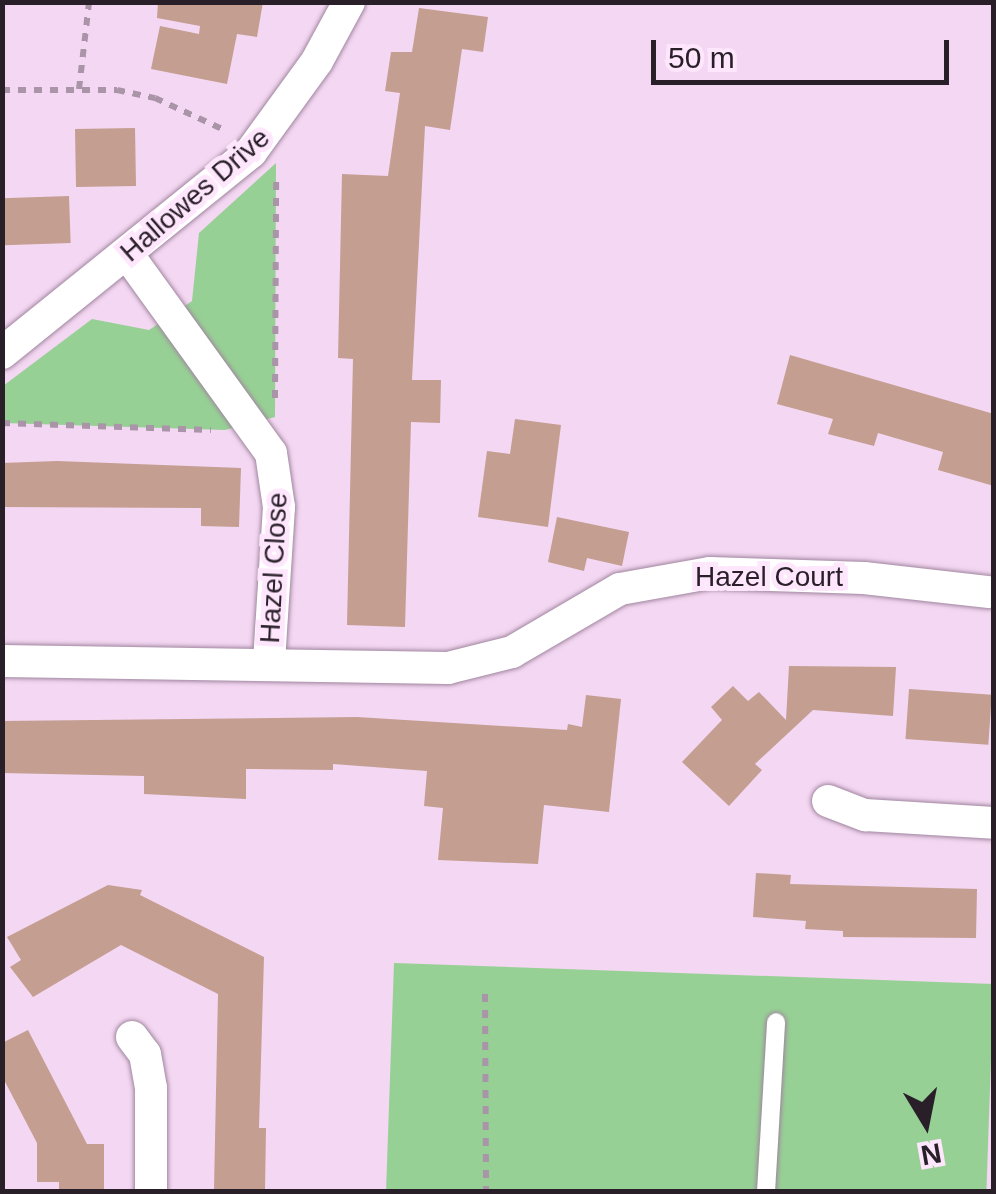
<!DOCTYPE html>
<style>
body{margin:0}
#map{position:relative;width:996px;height:1194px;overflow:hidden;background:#f4d7f2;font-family:Helvetica,sans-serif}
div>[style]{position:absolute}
.green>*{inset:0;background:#97d095;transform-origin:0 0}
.building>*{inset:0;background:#c39e91;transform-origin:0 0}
.path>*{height:6px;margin-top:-3px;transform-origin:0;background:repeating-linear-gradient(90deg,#aa94a8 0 8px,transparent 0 16px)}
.roads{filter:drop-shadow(0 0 2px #a0869f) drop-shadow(0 0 2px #a0869f)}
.lane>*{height:18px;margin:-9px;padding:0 9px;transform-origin:9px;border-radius:9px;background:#fff}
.street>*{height:32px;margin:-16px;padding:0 16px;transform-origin:16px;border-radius:16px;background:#fff}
span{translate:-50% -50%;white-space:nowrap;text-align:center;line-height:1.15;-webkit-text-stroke:10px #fee6fc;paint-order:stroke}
.street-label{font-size:28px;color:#291f29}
.frame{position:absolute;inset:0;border:5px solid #291f29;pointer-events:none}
.north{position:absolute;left:876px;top:1074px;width:100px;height:100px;-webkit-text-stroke:8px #fee6fc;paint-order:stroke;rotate:170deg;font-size:28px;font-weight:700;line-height:40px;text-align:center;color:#291f29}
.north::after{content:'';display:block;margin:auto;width:35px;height:45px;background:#291f29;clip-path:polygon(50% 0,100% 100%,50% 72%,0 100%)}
.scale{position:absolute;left:651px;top:40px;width:298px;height:45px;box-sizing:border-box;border:5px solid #291f29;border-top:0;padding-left:12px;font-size:30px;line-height:35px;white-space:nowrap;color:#291f29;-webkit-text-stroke:8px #fee6fc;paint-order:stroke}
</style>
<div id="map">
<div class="green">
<div style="clip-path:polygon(276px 163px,275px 417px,225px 430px,3px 423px,3px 386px,92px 319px,149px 330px,192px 301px,199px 233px)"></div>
<div style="left:394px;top:963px;width:600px;height:229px;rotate:2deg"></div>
</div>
<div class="building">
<div style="clip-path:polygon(158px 2px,263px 2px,257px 37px,237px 34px,227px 84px,151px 69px,160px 26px,199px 34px,200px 26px,157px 18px)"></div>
<div style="clip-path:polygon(419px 8px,488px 17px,483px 52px,462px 49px,450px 130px,425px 126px,412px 380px,441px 380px,440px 423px,411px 422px,405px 627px,347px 625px,353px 359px,338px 358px,342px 174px,388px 176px,400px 93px,385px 91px,391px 52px,412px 52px)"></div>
<div style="left:135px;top:128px;width:58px;height:60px;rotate:89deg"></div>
<div style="left:69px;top:196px;width:47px;height:67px;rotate:88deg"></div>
<div style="clip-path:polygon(790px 355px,994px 414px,994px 486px,938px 470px,943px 452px,878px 433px,874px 446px,828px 434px,833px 419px,777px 404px)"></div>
<div style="clip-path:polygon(515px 419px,561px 425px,548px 527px,478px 517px,487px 451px,510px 454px)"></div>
<div style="clip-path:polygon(57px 461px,241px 468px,239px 527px,201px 526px,201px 508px,2px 507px,2px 463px)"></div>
<div style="clip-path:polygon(557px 517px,629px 532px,622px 566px,587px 558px,584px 571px,548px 562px)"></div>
<div style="clip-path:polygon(789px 666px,896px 667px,893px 716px,813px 710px,755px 764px,762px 770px,729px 806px,682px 762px,722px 720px,711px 707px,733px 686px,748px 701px,759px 692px,786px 720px)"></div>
<div style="left:909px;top:689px;width:83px;height:50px;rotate:4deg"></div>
<div style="clip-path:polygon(586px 695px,621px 699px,609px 812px,544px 805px,538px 864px,438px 860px,443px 808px,424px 806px,427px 771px,333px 764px,333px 770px,246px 769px,246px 799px,144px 794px,144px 776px,2px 773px,2px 721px,357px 717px,567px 730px,568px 724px,582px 727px)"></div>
<div style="clip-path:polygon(756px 873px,791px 875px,790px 884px,977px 889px,976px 938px,843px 937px,843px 931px,805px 929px,806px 921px,753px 917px)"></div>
<div style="clip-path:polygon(108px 885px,142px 890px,140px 895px,264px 957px,259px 1128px,266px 1128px,265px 1190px,214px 1189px,218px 994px,121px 945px,33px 997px,10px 967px,21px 960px,7px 937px)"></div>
<div style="clip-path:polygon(28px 1030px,87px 1144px,104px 1144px,104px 1192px,59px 1192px,59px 1182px,37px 1182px,37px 1143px,2px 1076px,2px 1043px)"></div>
</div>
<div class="path">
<div style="left:79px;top:89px;width:88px;rotate:-83.4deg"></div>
<div style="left:2px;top:90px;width:115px"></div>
<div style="left:117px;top:90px;width:39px;rotate:12deg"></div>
<div style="left:155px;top:98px;width:74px;rotate:24.8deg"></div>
<div style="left:275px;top:398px;width:222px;rotate:-89.7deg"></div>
<div style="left:2px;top:423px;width:209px;rotate:1.9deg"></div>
<div style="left:485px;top:994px;width:198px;rotate:89.7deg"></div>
</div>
<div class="roads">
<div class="lane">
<div style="left:766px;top:1192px;width:170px;rotate:-86.6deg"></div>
</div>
<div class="street">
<div style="left:128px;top:255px;width:244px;rotate:54.2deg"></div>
<div style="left:271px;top:453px;width:55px;rotate:81.6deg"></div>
<div style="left:279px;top:507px;width:154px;rotate:93.7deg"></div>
<div style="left:2px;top:353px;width:320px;rotate:-38.9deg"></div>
<div style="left:251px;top:152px;width:112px;rotate:-54deg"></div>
<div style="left:317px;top:61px;width:67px;rotate:-61.5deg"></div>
<div style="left:2px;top:661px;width:446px;rotate:0.9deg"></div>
<div style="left:448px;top:668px;width:66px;rotate:-14deg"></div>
<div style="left:512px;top:652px;width:125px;rotate:-30.3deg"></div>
<div style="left:620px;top:589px;width:91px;rotate:-10.1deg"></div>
<div style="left:710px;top:573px;width:154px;rotate:1.9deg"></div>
<div style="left:864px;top:578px;width:126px;rotate:6.4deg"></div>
<div style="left:828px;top:801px;width:40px;rotate:21deg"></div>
<div style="left:865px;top:815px;width:129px;rotate:3.5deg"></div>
<div style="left:132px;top:1037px;width:21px;rotate:53deg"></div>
<div style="left:145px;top:1054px;width:35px;rotate:80deg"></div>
<div style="left:151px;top:1088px;width:104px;rotate:90deg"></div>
</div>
</div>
<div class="street-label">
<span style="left:195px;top:195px;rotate:-41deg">Hallowes Drive</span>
<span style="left:274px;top:568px;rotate:-87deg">Hazel Close</span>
<span style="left:769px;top:577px">Hazel Court</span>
</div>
<div class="frame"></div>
<div class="north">N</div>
<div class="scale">50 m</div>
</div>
